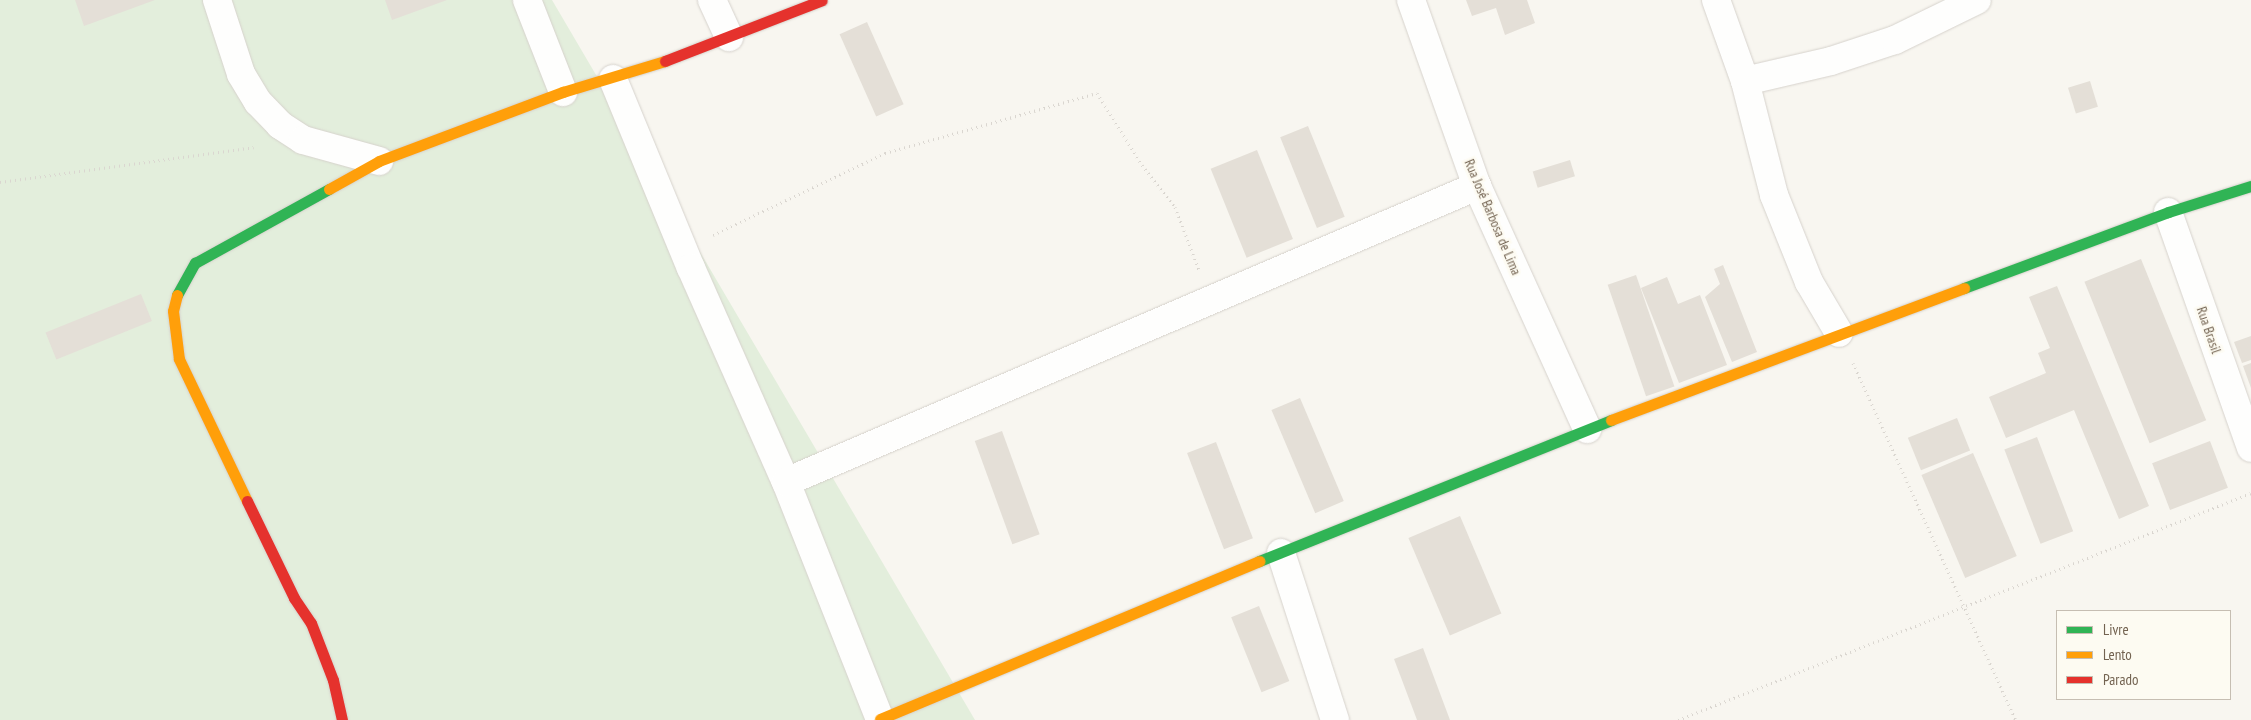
<!DOCTYPE html>
<meta charset="utf-8">
<style>
body{margin:0}
#map{position:relative;width:2251px;height:720px;overflow:hidden;background:#f8f6f0;font-family:"PT Sans Narrow",sans-serif}
div>[style]{position:absolute}
.green>*{inset:0;background:#e3eedc}
.building>*{inset:0;background:#e4dfd7;transform-origin:0 0}
.path>*{height:3px;margin-top:-1.5px;transform-origin:0;background:repeating-linear-gradient(90deg,#dad6d0 0 1px,transparent 0 5px)}
.roads{filter:drop-shadow(0 0 1px #d6d2cc) drop-shadow(0 0 1px #d6d2cc)}
.street>*{height:28px;margin:-14px;padding:0 14px;transform-origin:14px;border-radius:14px;background:#fefefd}
.fast>*{height:11px;margin:-5.5px;padding:0 5.5px;transform-origin:5.5px;border-radius:5.5px;background:#30b455}
.slow>*{height:11px;margin:-5.5px;padding:0 5.5px;transform-origin:5.5px;border-radius:5.5px;background:#ff9f0a}
.jam>*{height:11px;margin:-5.5px;padding:0 5.5px;transform-origin:5.5px;border-radius:5.5px;background:#e5322d}
span{translate:-50% -50%;white-space:nowrap;text-align:center;line-height:1.15;-webkit-text-stroke:5px #fdfbf2;paint-order:stroke}
.street-label{font-size:14px;color:#736351}
.legend{position:absolute;left:2056px;top:610px;width:175px;height:90px;box-sizing:border-box;background:#fdfbf2;border:1px solid #c6beb2;margin:0;padding:6px 9px;list-style:none;font-size:15px;color:#736351}
.legend li{display:flex;align-items:center;gap:10px;height:25px}
.legend b{width:25px;border:1px solid #c6beb2}
</style>
<div id="map">
<div class="green">
<div style="clip-path:polygon(0 0,552px 0,975px 720px,0 720px)"></div>
</div>
<div class="building">
<div style="clip-path:polygon(75px 0,155px 0,84px 26px)"></div>
<div style="clip-path:polygon(385px 0,447px 0,392px 20px)"></div>
<div style="clip-path:polygon(1466px 0,1527px 0,1535px 23px,1505px 35px,1496px 8px,1472px 16px)"></div>
<div style="left:867px;top:22px;width:90px;height:30px;rotate:66deg"></div>
<div style="left:2090px;top:81px;width:27px;height:23px;rotate:73deg"></div>
<div style="left:1308px;top:126px;width:98px;height:30px;rotate:68deg"></div>
<div style="left:1257px;top:150px;width:96px;height:50px;rotate:68deg"></div>
<div style="left:1570px;top:160px;width:17px;height:39px;rotate:73deg"></div>
<div style="left:2141px;top:259px;width:174px;height:61px;rotate:68deg"></div>
<div style="clip-path:polygon(1723px 265px,1757px 352px,1732px 362px,1705px 297px,1720px 284px,1714px 269px)"></div>
<div style="left:1636px;top:275px;width:118px;height:30px;rotate:71deg"></div>
<div style="clip-path:polygon(1667px 277px,1678px 304px,1700px 295px,1727px 365px,1679px 383px,1641px 288px)"></div>
<div style="clip-path:polygon(2057px 286px,2149px 506px,2119px 519px,2074px 410px,2006px 438px,1989px 397px,2046px 373px,2038px 353px,2050px 348px,2029px 297px)"></div>
<div style="left:141px;top:294px;width:29px;height:103px;rotate:68deg"></div>
<div style="clip-path:polygon(2251px 336px,2251px 360px,2242px 363px,2234px 342px)"></div>
<div style="clip-path:polygon(2251px 363px,2251px 388px,2243px 366px)"></div>
<div style="left:1300px;top:398px;width:112px;height:31px;rotate:67deg"></div>
<div style="left:1957px;top:418px;width:35px;height:53px;rotate:68deg"></div>
<div style="left:1002px;top:431px;width:110px;height:29px;rotate:70deg"></div>
<div style="left:2037px;top:437px;width:101px;height:35px;rotate:69deg"></div>
<div style="left:2210px;top:441px;width:50px;height:62px;rotate:69deg"></div>
<div style="left:1216px;top:442px;width:103px;height:31px;rotate:69deg"></div>
<div style="left:1973px;top:453px;width:112px;height:56px;rotate:67deg"></div>
<div style="left:1460px;top:516px;width:106px;height:56px;rotate:67deg"></div>
<div style="left:1259px;top:606px;width:81px;height:30px;rotate:68deg"></div>
<div style="clip-path:polygon(1423px 648px,1450px 720px,1417px 720px,1394px 659px)"></div>
</div>
<div class="path">
<div style="left:0;top:182px;width:256px;rotate:-7.8deg"></div>
<div style="left:713px;top:235px;width:191px;rotate:-25.5deg"></div>
<div style="left:885px;top:153px;width:220px;rotate:-15.8deg"></div>
<div style="left:1097px;top:93px;width:85px;rotate:58deg"></div>
<div style="left:1142px;top:165px;width:53px;rotate:51.8deg"></div>
<div style="left:1175px;top:207px;width:67px;rotate:69.1deg"></div>
<div style="left:1853px;top:363px;width:392px;rotate:65.5deg"></div>
<div style="left:1678px;top:720px;width:616px;rotate:-21.61deg"></div>
</div>
<div class="roads">
<div class="street">
<div style="left:217px;top:0;width:78px;rotate:72deg"></div>
<div style="left:241px;top:74px;width:33px;rotate:59deg"></div>
<div style="left:258px;top:102px;width:32px;rotate:46deg"></div>
<div style="left:280px;top:125px;width:27px;rotate:33deg"></div>
<div style="left:303px;top:140px;width:79px;rotate:15.4deg"></div>
<div style="left:527px;top:0;width:99px;rotate:68.6deg"></div>
<div style="left:712px;top:0;width:41px;rotate:65.3deg"></div>
<div style="left:1411px;top:0;width:197px;rotate:70.5deg"></div>
<div style="left:1477px;top:186px;width:267px;rotate:65.6deg"></div>
<div style="left:1716px;top:0;width:86px;rotate:70.3deg"></div>
<div style="left:1745px;top:81px;width:118px;rotate:75.7deg"></div>
<div style="left:1774px;top:195px;width:94px;rotate:68.1deg"></div>
<div style="left:1809px;top:282px;width:59px;rotate:59.5deg"></div>
<div style="left:613px;top:79px;width:204px;rotate:67.6deg"></div>
<div style="left:691px;top:268px;width:234px;rotate:66.1deg"></div>
<div style="left:786px;top:482px;width:256px;rotate:68.4deg"></div>
<div style="left:1745px;top:81px;width:88px;rotate:-13.1deg"></div>
<div style="left:1831px;top:61px;width:67px;rotate:-18.2deg"></div>
<div style="left:1895px;top:40px;width:91px;rotate:-26deg"></div>
<div style="left:2168px;top:212px;width:250px;rotate:70.6deg"></div>
<div style="left:786px;top:482px;width:752px;rotate:-23.19deg"></div>
<div style="left:1281px;top:553px;width:176px;rotate:72.1deg"></div>
</div>
<div class="fast">
<div style="left:1964px;top:288px;width:218px;rotate:-20.4deg"></div>
<div style="left:2168px;top:212px;width:87px;rotate:-17.4deg"></div>
<div style="left:177px;top:295px;width:37px;rotate:-61deg"></div>
<div style="left:195px;top:263px;width:153px;rotate:-28.9deg"></div>
<div style="left:1259px;top:561px;width:379px;rotate:-21.8deg"></div>
</div>
<div class="slow">
<div style="left:329px;top:189px;width:57px;rotate:-29.2deg"></div>
<div style="left:379px;top:161px;width:197px;rotate:-20.6deg"></div>
<div style="left:563px;top:92px;width:107px;rotate:-16.9deg"></div>
<div style="left:177px;top:295px;width:16px;rotate:104deg"></div>
<div style="left:173px;top:311px;width:48px;rotate:82.9deg"></div>
<div style="left:179px;top:359px;width:157px;rotate:64.4deg"></div>
<div style="left:1611px;top:420px;width:377px;rotate:-20.5deg"></div>
<div style="left:880px;top:719px;width:411px;rotate:-22.6deg"></div>
</div>
<div class="jam">
<div style="left:665px;top:61px;width:168px;rotate:-21.2deg"></div>
<div style="left:247px;top:501px;width:108px;rotate:64.1deg"></div>
<div style="left:294px;top:598px;width:30px;rotate:56deg"></div>
<div style="left:311px;top:623px;width:61px;rotate:68.9deg"></div>
<div style="left:333px;top:680px;width:41px;rotate:77.3deg"></div>
</div>
</div>
<div class="street-label">
<span style="left:1493px;top:217px;rotate:67deg">Rua José Barbosa de Lima</span>
<span style="left:2209px;top:330px;rotate:71deg">Rua Brasil</span>
</div>
<ul class="legend">
<li><b style="height:6px;background:#30b455"></b>Livre</li>
<li><b style="height:6px;background:#ff9f0a"></b>Lento</li>
<li><b style="height:6px;background:#e5322d"></b>Parado</li>
</ul>
</div>
